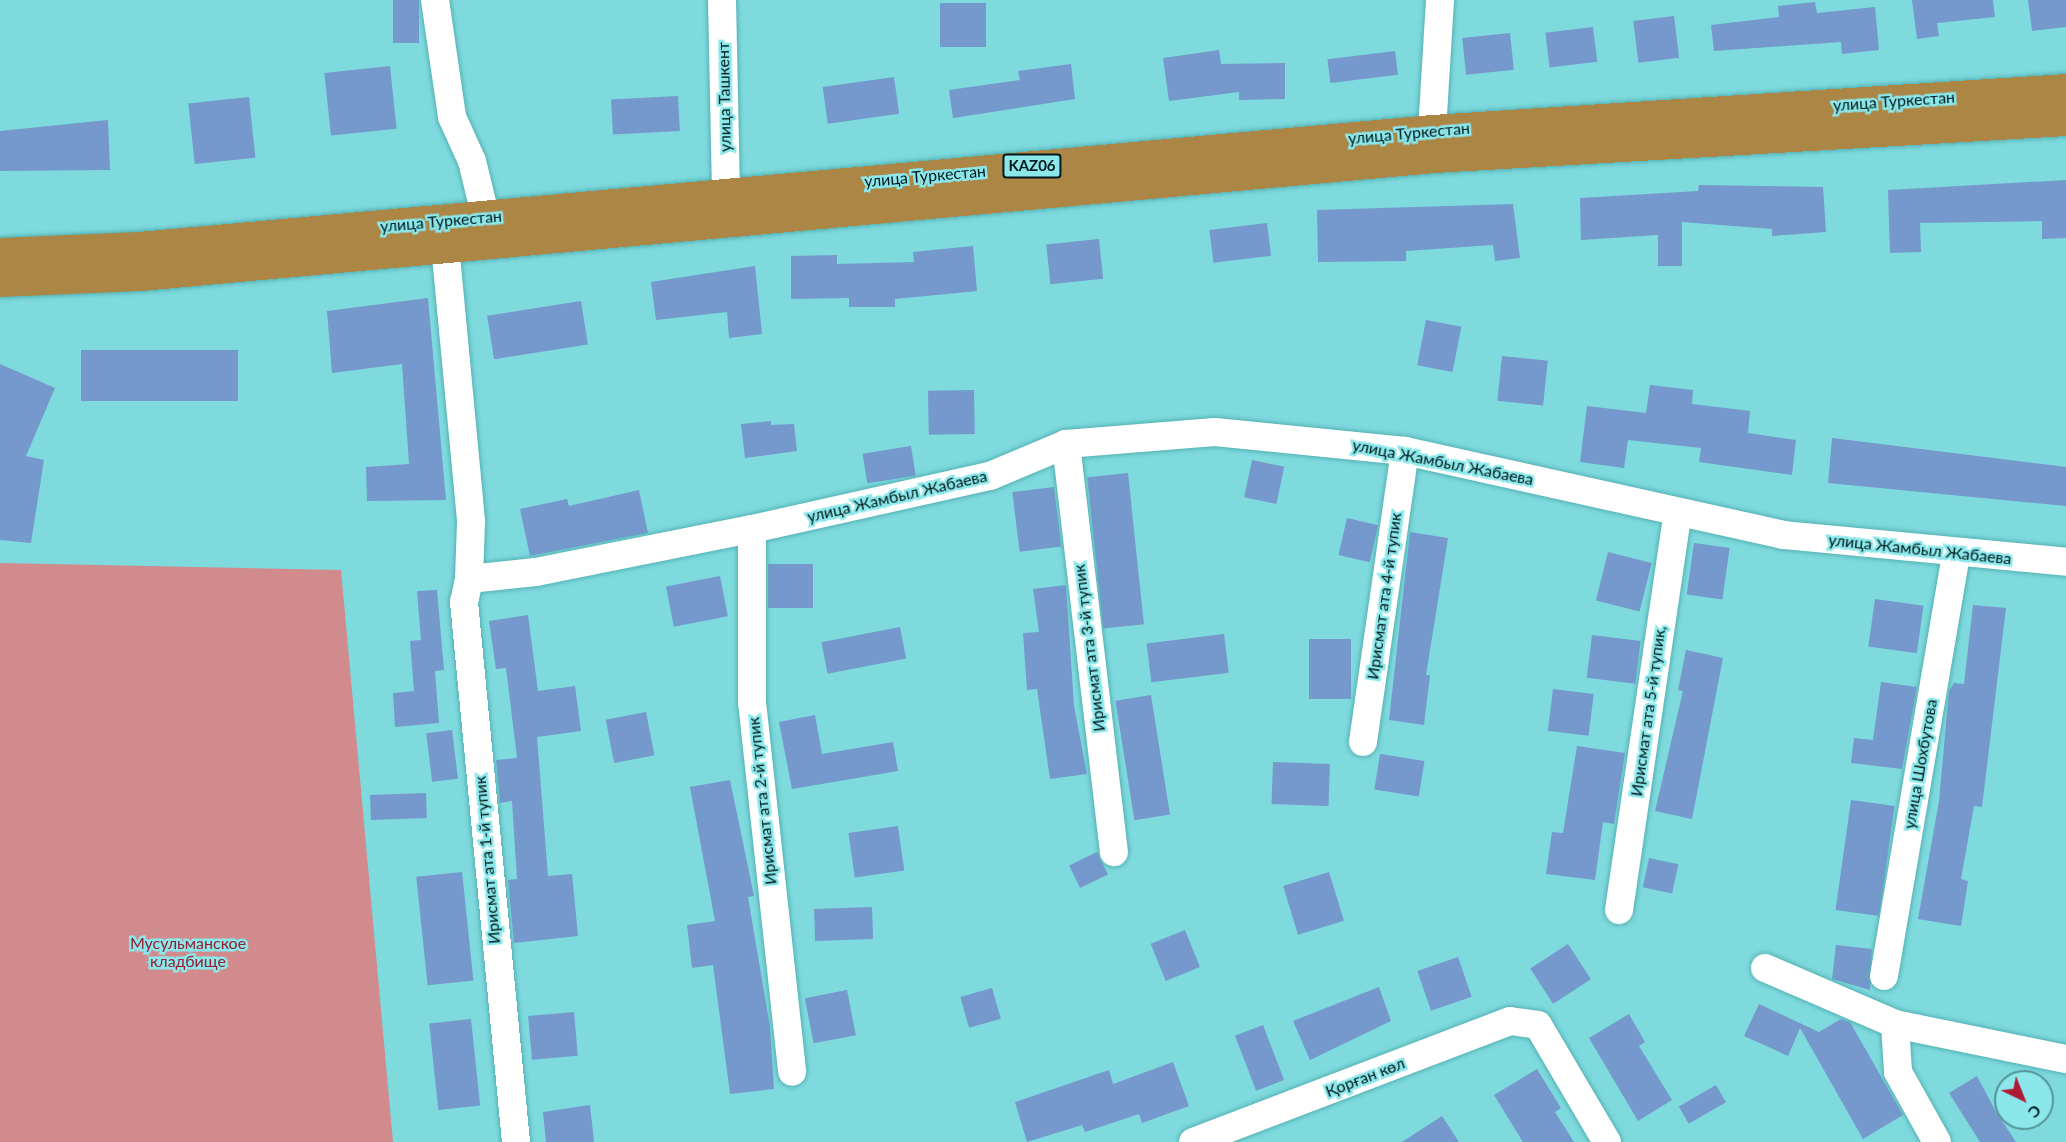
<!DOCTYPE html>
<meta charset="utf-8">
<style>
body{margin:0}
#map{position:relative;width:2066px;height:1142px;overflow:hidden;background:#7edadd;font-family:Lato,sans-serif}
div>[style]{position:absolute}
.green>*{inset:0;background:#d18b8c}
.building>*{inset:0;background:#7598cd;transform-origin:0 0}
.roads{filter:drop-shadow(0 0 2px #54b1b4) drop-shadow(0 0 2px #54b1b4)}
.minor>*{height:28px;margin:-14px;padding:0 14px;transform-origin:14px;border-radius:14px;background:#fff}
.highway>*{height:33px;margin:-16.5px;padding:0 16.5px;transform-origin:16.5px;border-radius:16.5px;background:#ac8645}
span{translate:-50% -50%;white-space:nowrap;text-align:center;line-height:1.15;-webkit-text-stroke:5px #8be7ea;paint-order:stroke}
.shield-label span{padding:2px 4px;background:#8be7ea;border:2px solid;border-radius:4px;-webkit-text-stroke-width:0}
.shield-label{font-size:15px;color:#001a1b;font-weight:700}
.street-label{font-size:16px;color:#001a1b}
.park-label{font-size:16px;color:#951d2f}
.north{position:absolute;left:1994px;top:1070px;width:60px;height:60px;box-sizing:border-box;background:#8be7ea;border:2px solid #539597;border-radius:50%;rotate:137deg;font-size:16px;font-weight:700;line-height:24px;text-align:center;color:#001a1b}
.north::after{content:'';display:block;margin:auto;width:21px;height:27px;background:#ae1a35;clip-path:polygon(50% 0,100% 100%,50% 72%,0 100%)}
</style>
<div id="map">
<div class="green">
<div style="clip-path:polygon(0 563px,341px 570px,393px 1142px,0 1142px)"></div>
</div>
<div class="building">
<div style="left:393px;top:0;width:26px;height:43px"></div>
<div style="clip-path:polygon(1912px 0,1993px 0,1995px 17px,1937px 23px,1939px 36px,1917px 39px)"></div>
<div style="clip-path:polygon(2028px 0,2066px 0,2066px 27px,2032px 31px)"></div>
<div style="clip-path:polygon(1815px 2px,1817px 13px,1875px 7px,1879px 50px,1842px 54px,1841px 42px,1714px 51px,1711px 25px,1779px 17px,1778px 6px)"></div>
<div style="left:986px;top:3px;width:44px;height:46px;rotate:90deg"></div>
<div style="left:1674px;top:16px;width:42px;height:41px;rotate:83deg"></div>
<div style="left:1593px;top:27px;width:35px;height:48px;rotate:83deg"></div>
<div style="left:1510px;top:33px;width:37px;height:48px;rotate:84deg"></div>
<div style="clip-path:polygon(1219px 50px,1221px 64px,1285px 63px,1285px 99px,1239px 100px,1239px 92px,1169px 101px,1163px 58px)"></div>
<div style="left:1395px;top:51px;width:24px;height:68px;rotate:83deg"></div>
<div style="clip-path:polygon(1071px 64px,1075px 99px,953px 118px,949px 90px,1020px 80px,1018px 71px)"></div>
<div style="left:390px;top:66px;width:63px;height:66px;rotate:84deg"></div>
<div style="left:894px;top:77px;width:37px;height:72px;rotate:82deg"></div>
<div style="left:678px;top:96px;width:35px;height:67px;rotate:87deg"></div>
<div style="left:249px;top:97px;width:61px;height:61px;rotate:84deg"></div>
<div style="clip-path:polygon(108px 120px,110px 170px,0 171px,0 131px)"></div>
<div style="clip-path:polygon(2066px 180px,2066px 238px,2042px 239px,2042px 221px,1920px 223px,1921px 252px,1890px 253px,1888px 190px)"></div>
<div style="clip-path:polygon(1699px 185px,1823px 187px,1826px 232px,1772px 236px,1772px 229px,1682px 222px,1682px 266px,1658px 266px,1658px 235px,1581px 240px,1580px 198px,1698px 191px)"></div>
<div style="clip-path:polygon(1513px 204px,1520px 258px,1495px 261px,1493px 245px,1406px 251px,1406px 261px,1318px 262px,1317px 210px)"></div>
<div style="left:1267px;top:223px;width:33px;height:58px;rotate:83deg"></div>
<div style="left:1099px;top:239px;width:40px;height:53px;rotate:84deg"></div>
<div style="clip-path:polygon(973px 246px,977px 291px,895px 299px,895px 307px,849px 307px,849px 298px,791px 299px,791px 256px,837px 255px,837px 264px,914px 262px,913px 252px)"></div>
<div style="clip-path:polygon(755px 266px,762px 334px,729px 338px,727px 312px,656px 320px,651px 282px)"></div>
<div style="clip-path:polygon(428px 298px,446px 500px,367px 501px,366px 467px,409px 464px,402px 364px,332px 373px,327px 311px)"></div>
<div style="left:581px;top:301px;width:44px;height:95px;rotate:81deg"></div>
<div style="left:1426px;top:320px;width:36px;height:46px;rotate:11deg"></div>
<div style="left:238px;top:350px;width:51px;height:157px;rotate:90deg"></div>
<div style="left:1502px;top:356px;width:46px;height:45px;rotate:6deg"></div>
<div style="clip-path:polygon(0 364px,55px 388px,26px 456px,44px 460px,31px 543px,0 540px)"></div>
<div style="clip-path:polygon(1650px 385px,1693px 390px,1692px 404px,1750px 411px,1748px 433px,1796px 440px,1792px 475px,1699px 462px,1701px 448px,1628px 440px,1624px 468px,1580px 462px,1587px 406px,1646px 413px)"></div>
<div style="left:974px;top:390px;width:44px;height:46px;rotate:89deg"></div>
<div style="clip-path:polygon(771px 421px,771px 425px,794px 424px,797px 451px,745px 458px,741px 424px)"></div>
<div style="clip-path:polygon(1832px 438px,2066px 467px,2066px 506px,1828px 483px)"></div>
<div style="left:911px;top:446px;width:30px;height:49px;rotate:81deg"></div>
<div style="left:1252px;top:460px;width:33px;height:38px;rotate:12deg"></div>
<div style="left:1128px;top:473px;width:152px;height:41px;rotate:84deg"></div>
<div style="left:1054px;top:487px;width:60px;height:42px;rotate:83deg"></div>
<div style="clip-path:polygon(639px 490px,648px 533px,530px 556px,520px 509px,567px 499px,569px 506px)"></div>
<div style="left:1347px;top:518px;width:32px;height:38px;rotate:13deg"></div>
<div style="clip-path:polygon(1410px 532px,1448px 538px,1426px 675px,1430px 675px,1424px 725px,1389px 720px)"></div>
<div style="left:1694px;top:543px;width:36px;height:52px;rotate:8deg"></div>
<div style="left:1608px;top:552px;width:45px;height:50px;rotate:14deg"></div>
<div style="left:768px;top:564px;width:45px;height:44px"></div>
<div style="left:720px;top:576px;width:41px;height:55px;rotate:79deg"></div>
<div style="clip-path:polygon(1066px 585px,1074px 706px,1087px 774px,1050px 779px,1037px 689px,1027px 690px,1023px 633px,1039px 632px,1033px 589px)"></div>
<div style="clip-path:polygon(437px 590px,444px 670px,435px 671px,439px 723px,395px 727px,393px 693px,414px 691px,410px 641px,421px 640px,417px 591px)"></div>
<div style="left:1875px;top:599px;width:49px;height:48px;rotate:8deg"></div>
<div style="clip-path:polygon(1973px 605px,2006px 608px,1982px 807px,1974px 806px,1961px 879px,1968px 881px,1961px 926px,1918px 919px,1939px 801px,1949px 691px,1954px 683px,1964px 684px)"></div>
<div style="clip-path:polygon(528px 615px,538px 691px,575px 686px,581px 731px,537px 737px,548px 876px,572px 874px,578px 936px,514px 943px,508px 880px,517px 879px,512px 801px,500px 803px,496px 760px,517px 758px,506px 668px,496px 669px,489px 621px)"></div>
<div style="left:900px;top:627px;width:32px;height:80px;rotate:79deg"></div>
<div style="left:1224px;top:634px;width:39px;height:78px;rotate:83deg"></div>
<div style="left:1592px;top:635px;width:49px;height:43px;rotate:7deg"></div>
<div style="left:1351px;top:639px;width:60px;height:42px;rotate:90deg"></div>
<div style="clip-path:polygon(1686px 650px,1723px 658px,1692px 819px,1655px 811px,1683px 691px,1678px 690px)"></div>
<div style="clip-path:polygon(1881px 682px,1917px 687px,1902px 769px,1851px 763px,1854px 738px,1873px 740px)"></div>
<div style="left:1553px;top:689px;width:41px;height:42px;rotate:7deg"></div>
<div style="left:1151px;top:695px;width:121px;height:36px;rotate:81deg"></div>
<div style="left:646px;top:712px;width:44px;height:41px;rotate:79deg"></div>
<div style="clip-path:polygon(815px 715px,822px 754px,893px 742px,898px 771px,792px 789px,779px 722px)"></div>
<div style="left:452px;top:730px;width:49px;height:26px;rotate:83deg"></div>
<div style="clip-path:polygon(1577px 746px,1625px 753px,1614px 824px,1603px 822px,1595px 880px,1546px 874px,1552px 832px,1563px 833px)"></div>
<div style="left:1380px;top:754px;width:45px;height:36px;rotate:9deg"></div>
<div style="left:1273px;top:762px;width:57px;height:42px;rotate:2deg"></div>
<div style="clip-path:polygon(730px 780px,754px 896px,748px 897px,770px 1027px,774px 1089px,730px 1094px,713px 965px,692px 968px,687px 925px,715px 921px,690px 787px)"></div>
<div style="left:426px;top:793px;width:25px;height:56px;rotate:88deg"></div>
<div style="left:1851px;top:800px;width:44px;height:111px;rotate:8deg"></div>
<div style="left:898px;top:826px;width:45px;height:50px;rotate:82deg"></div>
<div style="left:1097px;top:852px;width:25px;height:31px;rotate:64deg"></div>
<div style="left:1649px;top:858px;width:30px;height:30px;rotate:12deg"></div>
<div style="left:462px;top:872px;width:109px;height:46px;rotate:84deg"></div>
<div style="left:1329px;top:872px;width:51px;height:48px;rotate:73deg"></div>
<div style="left:872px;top:907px;width:32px;height:58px;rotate:88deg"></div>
<div style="left:1185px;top:930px;width:40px;height:37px;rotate:68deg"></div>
<div style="left:1568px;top:944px;width:42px;height:45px;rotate:57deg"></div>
<div style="clip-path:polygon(1836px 945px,1872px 949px,1870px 990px,1832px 979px)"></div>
<div style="left:1458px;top:957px;width:42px;height:43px;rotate:71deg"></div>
<div style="clip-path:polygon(1379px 987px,1391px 1021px,1310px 1060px,1293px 1021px)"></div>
<div style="left:992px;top:988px;width:32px;height:33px;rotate:74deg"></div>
<div style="left:847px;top:990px;width:46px;height:43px;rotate:79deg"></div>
<div style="clip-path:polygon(1759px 1004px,1819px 1032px,1841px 1019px,1850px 1022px,1903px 1115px,1863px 1139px,1800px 1028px,1788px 1056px,1744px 1036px)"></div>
<div style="left:574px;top:1012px;width:44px;height:46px;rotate:85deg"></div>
<div style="clip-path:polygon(1629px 1014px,1645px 1042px,1639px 1046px,1672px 1100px,1638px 1121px,1589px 1038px)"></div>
<div style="left:471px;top:1019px;width:87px;height:42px;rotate:84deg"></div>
<div style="left:1263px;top:1025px;width:59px;height:30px;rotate:69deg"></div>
<div style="clip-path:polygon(1173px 1062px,1189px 1106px,1142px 1123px,1139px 1114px,1085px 1132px,1082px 1125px,1027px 1142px,1015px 1102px,1109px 1070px,1113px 1084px)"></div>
<div style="clip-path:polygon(1537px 1069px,1561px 1108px,1555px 1112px,1574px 1142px,1523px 1142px,1494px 1095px)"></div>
<div style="clip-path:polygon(1977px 1076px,1995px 1110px,2016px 1142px,1980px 1142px,1949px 1093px)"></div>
<div style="left:1716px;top:1085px;width:20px;height:43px;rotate:60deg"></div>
<div style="clip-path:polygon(590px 1105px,594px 1142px,546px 1142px,543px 1112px)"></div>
<div style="clip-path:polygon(1442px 1116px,1459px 1142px,1402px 1142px)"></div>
</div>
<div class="roads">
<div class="minor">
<div style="left:435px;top:0;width:118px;rotate:81.7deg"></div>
<div style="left:452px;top:117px;width:48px;rotate:65.6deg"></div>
<div style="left:472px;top:161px;width:80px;rotate:76.3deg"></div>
<div style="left:722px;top:0;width:194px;rotate:88.8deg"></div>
<div style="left:1432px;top:131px;width:131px;rotate:-86.5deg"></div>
<div style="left:443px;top:224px;width:299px;rotate:84.6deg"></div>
<div style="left:471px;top:522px;width:57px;rotate:92deg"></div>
<div style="left:469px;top:579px;width:67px;rotate:-6deg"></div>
<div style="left:536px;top:572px;width:220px;rotate:-11.3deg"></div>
<div style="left:752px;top:529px;width:244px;rotate:-12.6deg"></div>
<div style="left:990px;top:476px;width:82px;rotate:-22.8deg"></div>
<div style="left:1066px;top:444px;width:149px;rotate:-4.6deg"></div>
<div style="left:1215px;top:432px;width:191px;rotate:5.7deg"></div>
<div style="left:1405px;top:451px;width:387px;rotate:12.5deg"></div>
<div style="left:1783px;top:535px;width:284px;rotate:5.4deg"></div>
<div style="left:1066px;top:444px;width:411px;rotate:83.3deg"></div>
<div style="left:752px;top:529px;width:173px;rotate:90deg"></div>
<div style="left:752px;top:702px;width:372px;rotate:83.8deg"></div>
<div style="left:469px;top:579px;width:24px;rotate:102deg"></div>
<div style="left:464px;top:602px;width:542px;rotate:84.5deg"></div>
<div style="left:1363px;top:742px;width:294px;rotate:-81.8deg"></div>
<div style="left:1619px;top:910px;width:402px;rotate:-81.6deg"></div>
<div style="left:1765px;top:968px;width:142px;rotate:23.3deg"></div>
<div style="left:1895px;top:1024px;width:175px;rotate:11.6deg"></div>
<div style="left:1884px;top:976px;width:429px;rotate:-80.3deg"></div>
<div style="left:1895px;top:1024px;width:48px;rotate:86.4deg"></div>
<div style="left:1898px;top:1072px;width:80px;rotate:60.9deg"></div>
<div style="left:1193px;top:1142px;width:339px;rotate:-20.9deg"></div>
<div style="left:1510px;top:1021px;width:28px;rotate:8deg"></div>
<div style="left:1538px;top:1025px;width:136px;rotate:59.5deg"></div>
</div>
<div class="highway">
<div style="left:0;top:254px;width:139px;rotate:-2.5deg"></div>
<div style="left:139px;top:248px;width:1298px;rotate:-5.17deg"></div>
<div style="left:1432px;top:131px;width:635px;rotate:-3.7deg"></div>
<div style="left:0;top:280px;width:140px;rotate:-2.5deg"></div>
<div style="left:140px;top:274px;width:1299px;rotate:-5.21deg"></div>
<div style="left:1434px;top:156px;width:633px;rotate:-3.35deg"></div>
</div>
</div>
<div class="shield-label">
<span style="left:1032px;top:166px">KАZ06</span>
</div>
<div class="street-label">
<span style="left:724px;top:97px;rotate:-91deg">улица Ташкент</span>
<span style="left:1894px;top:101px;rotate:-4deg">улица Туркестан</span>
<span style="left:1409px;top:133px;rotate:-5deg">улица Туркестан</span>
<span style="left:925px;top:176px;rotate:-5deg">улица Туркестан</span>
<span style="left:441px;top:221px;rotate:-5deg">улица Туркестан</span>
<span style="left:1443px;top:462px;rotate:11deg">улица Жамбыл Жабаева</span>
<span style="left:897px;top:496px;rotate:-13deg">улица Жамбыл Жабаева</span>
<span style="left:1920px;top:549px;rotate:6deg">улица Жамбыл Жабаева</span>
<span style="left:1384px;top:596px;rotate:-82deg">Ирисмат ата 4-й тупик</span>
<span style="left:1089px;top:648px;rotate:-97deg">Ирисмат ата 3-й тупик</span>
<span style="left:1648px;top:711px;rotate:-82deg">Ирисмат ата 5-й тупик,</span>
<span style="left:1920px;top:764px;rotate:-80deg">улица Шохбутова</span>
<span style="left:762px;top:801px;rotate:-96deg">Ирисмат ата 2-й тупик</span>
<span style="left:487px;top:860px;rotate:-95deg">Ирисмат ата 1-й тупик</span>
<span style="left:1365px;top:1077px;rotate:-21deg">Қорған көл</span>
</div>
<div class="park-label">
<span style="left:188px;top:952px">Мусульманское<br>кладбище</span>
</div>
<div class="north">С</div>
</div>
